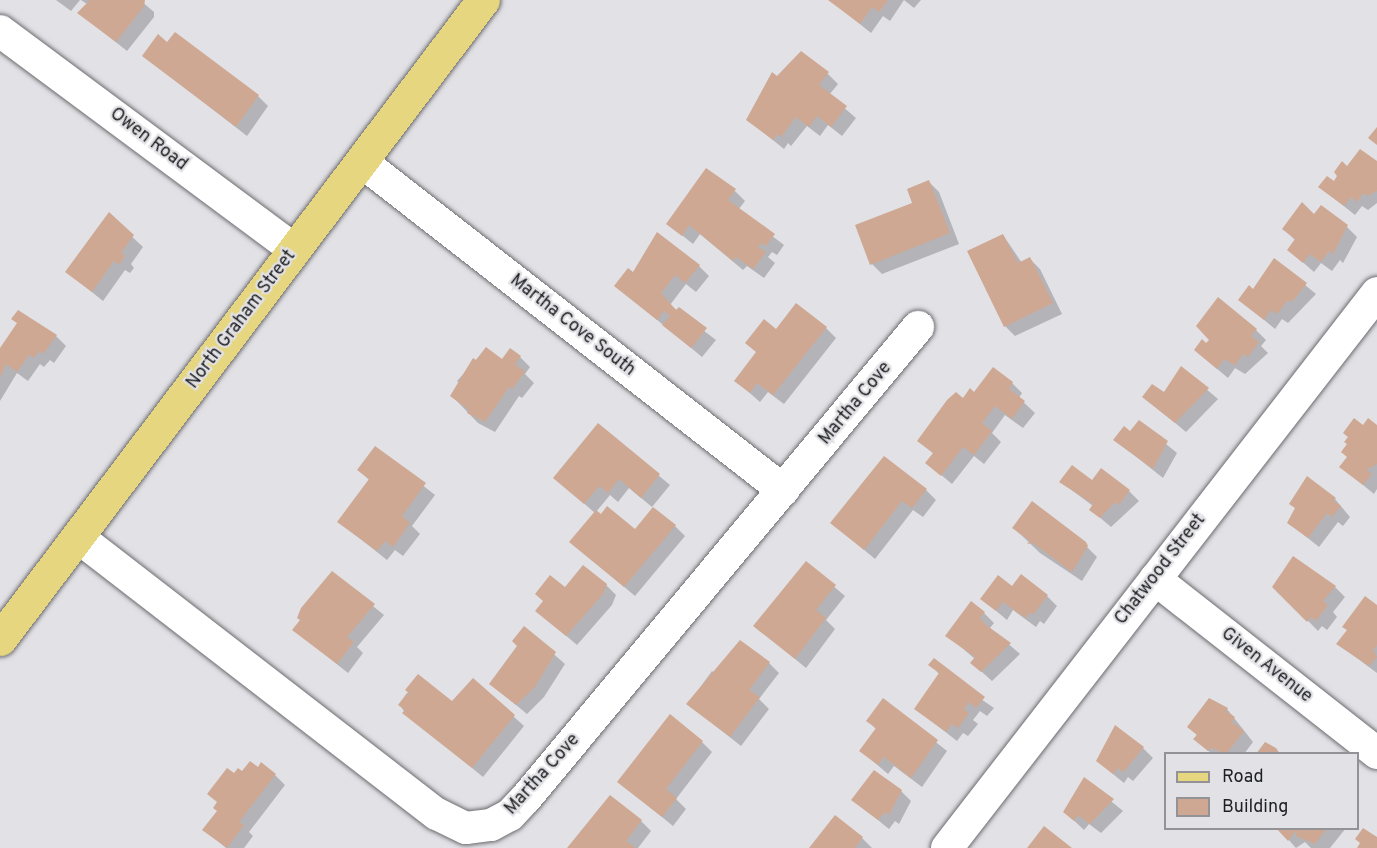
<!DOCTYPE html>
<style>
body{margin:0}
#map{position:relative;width:1377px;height:848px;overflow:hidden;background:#e1e1e6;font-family:Overpass,sans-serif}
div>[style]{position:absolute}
.shadow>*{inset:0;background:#0003}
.building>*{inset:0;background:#cea892}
.roads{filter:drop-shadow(0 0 2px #6c6c70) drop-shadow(0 0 2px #6c6c70)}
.minor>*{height:32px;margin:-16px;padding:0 16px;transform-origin:16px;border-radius:16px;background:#fff}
.major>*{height:33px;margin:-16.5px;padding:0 16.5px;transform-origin:16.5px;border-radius:16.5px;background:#e5d67f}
span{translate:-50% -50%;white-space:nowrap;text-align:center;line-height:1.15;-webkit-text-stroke:4.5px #e1e1e6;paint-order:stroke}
.street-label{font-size:18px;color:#1e1f20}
.legend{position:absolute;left:1164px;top:752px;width:195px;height:78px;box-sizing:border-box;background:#e1e1e6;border:2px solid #939397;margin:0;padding:8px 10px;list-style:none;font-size:18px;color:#1e1f20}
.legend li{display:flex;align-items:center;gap:12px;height:30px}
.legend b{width:30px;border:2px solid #939397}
</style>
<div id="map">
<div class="shadow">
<div style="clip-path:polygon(56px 0,80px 0,71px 11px)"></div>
<div style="clip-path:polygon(81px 0,140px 0,154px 12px,154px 17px,127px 51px,79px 13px,87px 4px)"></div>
<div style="clip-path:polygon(830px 0,921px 0,914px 8px,904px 0,890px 21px,883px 16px,871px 33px)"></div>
<div style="clip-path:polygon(168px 44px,258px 96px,268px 106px,247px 136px,144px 56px)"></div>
<div style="clip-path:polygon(773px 74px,777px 78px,828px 74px,838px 84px,829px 95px,856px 118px,842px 136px,828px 125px,820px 136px,807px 126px,791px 146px,788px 143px,784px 149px,748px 120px)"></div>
<div style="clip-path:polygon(1377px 163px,1377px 203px,1368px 210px,1362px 206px,1355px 215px,1320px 187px,1334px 183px,1348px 168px)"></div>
<div style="clip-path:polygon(929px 182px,939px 192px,959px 244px,882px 274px,872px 264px)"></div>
<div style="clip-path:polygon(735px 191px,745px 201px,738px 210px,784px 245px,777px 255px,772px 252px,768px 257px,775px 263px,764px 278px,747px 266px,743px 270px,700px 234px,693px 244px,668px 224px)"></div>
<div style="clip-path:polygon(109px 215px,143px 247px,131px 264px,134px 268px,130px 273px,125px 270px,103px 301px,67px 272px)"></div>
<div style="clip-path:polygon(1315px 216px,1347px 227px,1357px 237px,1343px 263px,1340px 260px,1332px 271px,1321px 263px,1314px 272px,1289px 250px,1296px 241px,1284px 229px)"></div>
<div style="clip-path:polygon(1003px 235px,1022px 263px,1030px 259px,1040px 269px,1062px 314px,1015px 336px,1005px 326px)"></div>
<div style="clip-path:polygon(1275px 260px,1316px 294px,1288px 323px,1282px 319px,1275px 329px,1240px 300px,1254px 291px)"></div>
<div style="clip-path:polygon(699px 266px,709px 276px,696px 292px,686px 284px,670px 305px,716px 340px,702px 357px,616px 286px,633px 274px)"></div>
<div style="clip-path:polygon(19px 324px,56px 336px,66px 346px,54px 363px,50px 360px,44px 367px,40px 364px,28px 381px,17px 373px,0 401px,0 351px)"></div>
<div style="clip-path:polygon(826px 328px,836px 338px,784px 404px,768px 392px,760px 402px,736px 381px,776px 331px)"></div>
<div style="clip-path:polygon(1256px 330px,1266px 340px,1261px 346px,1268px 353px,1245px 374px,1235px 368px,1228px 378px,1197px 352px,1211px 340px)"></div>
<div style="clip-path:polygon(486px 349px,502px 361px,520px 357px,530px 367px,525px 374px,534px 383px,522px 398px,519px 396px,495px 432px,478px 423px,452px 396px,460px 384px,457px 381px)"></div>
<div style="clip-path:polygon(1181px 368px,1218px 399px,1186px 432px,1144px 397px,1164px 394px)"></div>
<div style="clip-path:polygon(1012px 383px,1022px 393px,1019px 398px,1035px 413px,1023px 428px,1005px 415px,992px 433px,1001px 442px,984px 464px,974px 456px,952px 484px,927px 463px,934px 454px,919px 441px,963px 400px)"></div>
<div style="clip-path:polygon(1139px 422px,1177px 453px,1163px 478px,1115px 440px,1131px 433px)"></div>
<div style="clip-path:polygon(598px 425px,670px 485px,652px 507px,629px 488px,618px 502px,610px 495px,596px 512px,635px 531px,675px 526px,685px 536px,635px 596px,571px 542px,595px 513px,555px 478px)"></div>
<div style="clip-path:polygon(1377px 426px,1377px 489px,1374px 494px,1341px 467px)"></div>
<div style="clip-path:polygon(375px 448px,435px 495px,412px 526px,420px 534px,403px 556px,395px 550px,387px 560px,339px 522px,370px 481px,359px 470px)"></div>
<div style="clip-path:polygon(1061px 482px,1092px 482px,1129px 491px,1139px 501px,1111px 527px,1091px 510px,1093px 506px)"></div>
<div style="clip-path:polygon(926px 490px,936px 500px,923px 517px,913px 510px,875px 559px,832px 523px)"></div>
<div style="clip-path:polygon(1335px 499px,1350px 517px,1343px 526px,1338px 522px,1319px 547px,1289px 523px,1296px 509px,1291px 504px)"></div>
<div style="clip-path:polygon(1014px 528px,1087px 547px,1097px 557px,1082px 581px,1040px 553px)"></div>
<div style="clip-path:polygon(806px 563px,845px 596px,826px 620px,835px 629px,806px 668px,755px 626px)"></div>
<div style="clip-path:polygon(332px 573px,384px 615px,357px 647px,363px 653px,348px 673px,294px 630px)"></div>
<div style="clip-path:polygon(606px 585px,616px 595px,612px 605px,577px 645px,537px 611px,565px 589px)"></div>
<div style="clip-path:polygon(1274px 586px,1335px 587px,1345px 597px,1333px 612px,1337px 617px,1327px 630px,1322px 626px,1318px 631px)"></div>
<div style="clip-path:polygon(1012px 588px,1047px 596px,1057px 606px,1044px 624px,1040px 621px,1036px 627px,1013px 610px,1007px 620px,982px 599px)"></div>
<div style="clip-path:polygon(1377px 607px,1377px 673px,1338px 644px)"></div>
<div style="clip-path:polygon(984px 613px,994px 623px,990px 628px,1020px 654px,992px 681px,972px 663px,975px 659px,947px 635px)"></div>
<div style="clip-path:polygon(524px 628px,565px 664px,544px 697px,527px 714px,491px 684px,518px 646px)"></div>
<div style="clip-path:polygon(769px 663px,779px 673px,759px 699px,769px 709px,741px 746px,688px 704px,712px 671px,716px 674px)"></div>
<div style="clip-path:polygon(930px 664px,994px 708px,987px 716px,980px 711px,973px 720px,978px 724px,968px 736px,963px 733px,957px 741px,916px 709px,940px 675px)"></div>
<div style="clip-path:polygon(418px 676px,452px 703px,473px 680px,524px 726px,483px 777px,405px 713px,400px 705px)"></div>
<div style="clip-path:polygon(1210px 699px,1227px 709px,1253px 742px,1244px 754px,1212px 754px,1195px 739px)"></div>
<div style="clip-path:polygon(883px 700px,947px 751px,922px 787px,894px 766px,888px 774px,861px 751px,877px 730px,868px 721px)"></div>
<div style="clip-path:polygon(702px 742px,712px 752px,676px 799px,686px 809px,673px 826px,619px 782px)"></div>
<div style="clip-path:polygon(1143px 748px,1153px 758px,1133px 781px,1128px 777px,1124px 783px,1097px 761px)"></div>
<div style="clip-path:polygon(242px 773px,275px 775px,285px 785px,249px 832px,253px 836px,244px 848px,226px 848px,204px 829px,218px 811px,235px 775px)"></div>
<div style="clip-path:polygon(1084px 779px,1123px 811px,1101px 833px,1089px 824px,1084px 830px,1065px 812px)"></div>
<div style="clip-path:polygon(901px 791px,911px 801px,899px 824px,895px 821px,889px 829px,853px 800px)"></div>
<div style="clip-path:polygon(641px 821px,651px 831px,638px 848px,571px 848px)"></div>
<div style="clip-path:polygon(1278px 828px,1346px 828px,1330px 848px,1311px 848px,1305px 842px,1296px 848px)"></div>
<div style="clip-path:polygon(862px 838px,872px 848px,811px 848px)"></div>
</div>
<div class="building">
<div style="clip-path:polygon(90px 0,145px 0,144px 6px,116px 42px,77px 13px)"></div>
<div style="clip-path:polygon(828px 0,888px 0,879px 12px,872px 7px,860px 24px)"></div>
<div style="clip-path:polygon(175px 32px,259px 95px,236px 127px,142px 56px,158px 34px,167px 42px)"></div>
<div style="clip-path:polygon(801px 51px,829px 72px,819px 85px,847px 106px,831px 127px,817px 116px,809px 127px,796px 117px,781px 137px,777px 134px,773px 140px,746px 120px,772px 72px,777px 76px)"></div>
<div style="clip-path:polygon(1377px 127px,1377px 145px,1368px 138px)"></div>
<div style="clip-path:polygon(1360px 149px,1377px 161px,1377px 191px,1367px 196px,1363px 193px,1357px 202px,1351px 197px,1344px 206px,1318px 187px,1327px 176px,1334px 181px,1337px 176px,1334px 172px,1342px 161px,1347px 166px)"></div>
<div style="clip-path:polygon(706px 168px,736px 189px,728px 200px,775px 234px,766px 246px,761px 243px,758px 247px,766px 252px,753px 269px,736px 257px,733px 261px,689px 225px,682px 236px,666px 224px)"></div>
<div style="clip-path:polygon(929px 180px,950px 233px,870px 265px,855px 225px,912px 203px,907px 189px)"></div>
<div style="clip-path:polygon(1302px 202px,1314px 214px,1321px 205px,1348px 225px,1333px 254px,1329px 251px,1321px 262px,1310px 254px,1303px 263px,1287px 250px,1295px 239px,1282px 229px)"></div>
<div style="clip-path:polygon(109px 212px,134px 235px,121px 253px,125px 256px,119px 265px,114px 261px,92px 292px,65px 272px)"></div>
<div style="clip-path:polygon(657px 232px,700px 265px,685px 283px,675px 275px,661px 293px,676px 310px,679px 307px,707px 328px,691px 348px,662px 325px,670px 316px,664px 311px,657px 320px,614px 286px,628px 268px,633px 272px)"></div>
<div style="clip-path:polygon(1003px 234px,1018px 263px,1030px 257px,1053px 303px,1004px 327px,967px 251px)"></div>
<div style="clip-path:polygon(1274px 258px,1307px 283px,1293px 301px,1287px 301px,1277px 314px,1271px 310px,1264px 320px,1238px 300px,1249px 285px,1253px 289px)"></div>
<div style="clip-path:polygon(1218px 297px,1257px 329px,1251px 336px,1259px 342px,1248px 357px,1243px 354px,1235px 365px,1224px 359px,1217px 369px,1194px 350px,1202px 339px,1206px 343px,1209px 340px,1196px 326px)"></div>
<div style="clip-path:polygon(796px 303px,827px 327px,773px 395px,757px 383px,750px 393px,734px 381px,756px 352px,745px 343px,764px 319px,776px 329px)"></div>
<div style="clip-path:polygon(18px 310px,57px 335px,43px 354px,39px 351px,34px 358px,29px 355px,17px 372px,6px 364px,0 378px,0 348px,17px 323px,11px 319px)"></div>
<div style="clip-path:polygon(486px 347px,502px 359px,510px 348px,521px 356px,515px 364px,525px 372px,512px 389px,509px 387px,485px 422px,467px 413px,469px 410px,450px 396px,473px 358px,476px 360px)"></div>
<div style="clip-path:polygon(1181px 366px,1209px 388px,1175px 423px,1142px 397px,1152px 384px,1164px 392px)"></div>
<div style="clip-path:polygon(993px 367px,1013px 382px,1009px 389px,1025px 401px,1012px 419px,995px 406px,982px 423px,992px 431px,974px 455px,963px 447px,941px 476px,925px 463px,933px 453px,917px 441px,947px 400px,956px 392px,963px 398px,970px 388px,974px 392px)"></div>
<div style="clip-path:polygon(1354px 418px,1363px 425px,1368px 418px,1377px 425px,1377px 464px,1366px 470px,1372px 474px,1363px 485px,1339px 467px,1347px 457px,1341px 452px,1347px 444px,1344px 442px,1348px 437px,1343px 433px)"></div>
<div style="clip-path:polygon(1139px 420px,1168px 441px,1153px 469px,1113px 440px,1124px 426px,1130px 431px)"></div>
<div style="clip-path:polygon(598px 423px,660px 474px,641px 498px,619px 479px,608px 493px,599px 486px,584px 504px,553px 478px)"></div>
<div style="clip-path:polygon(375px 446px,426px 483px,402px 516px,410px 523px,393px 547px,385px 541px,377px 551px,337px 522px,369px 479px,357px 470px)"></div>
<div style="clip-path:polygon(884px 456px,927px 489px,912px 508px,902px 501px,864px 550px,830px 523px)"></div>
<div style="clip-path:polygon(1072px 465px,1092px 480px,1101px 468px,1130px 490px,1119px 505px,1115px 502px,1100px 518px,1089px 510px,1093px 504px,1059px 482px)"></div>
<div style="clip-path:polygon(1307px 476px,1336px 498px,1333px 501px,1341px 506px,1332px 517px,1327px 513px,1308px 538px,1287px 523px,1295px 508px,1289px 504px)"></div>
<div style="clip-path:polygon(1032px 501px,1086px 542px,1088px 546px,1072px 572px,1033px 543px,1027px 544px,1030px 541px,1012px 528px)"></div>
<div style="clip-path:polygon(607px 506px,635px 529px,653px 507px,676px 525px,624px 587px,569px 542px,596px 510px,601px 514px)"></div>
<div style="clip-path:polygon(1293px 556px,1336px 586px,1323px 601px,1328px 605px,1316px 621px,1311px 617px,1307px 622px,1272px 587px)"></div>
<div style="clip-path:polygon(806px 561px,836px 585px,816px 610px,826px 618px,795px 659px,753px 626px)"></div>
<div style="clip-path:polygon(583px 565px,607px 584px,603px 594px,566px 636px,535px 611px,543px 601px,535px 594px,550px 575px,565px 587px)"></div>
<div style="clip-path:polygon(332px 571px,375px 604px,347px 637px,354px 642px,337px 664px,292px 630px,300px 620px,297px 618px,301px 608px)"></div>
<div style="clip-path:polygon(1021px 574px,1048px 595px,1033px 615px,1030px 612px,1025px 618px,1003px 602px,996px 611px,980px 599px,998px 575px,1012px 586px)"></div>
<div style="clip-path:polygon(1365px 596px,1377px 605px,1377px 645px,1373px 650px,1377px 657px,1369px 666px,1336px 644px,1347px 630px,1342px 627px)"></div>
<div style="clip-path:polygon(971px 601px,985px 612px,980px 618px,986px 625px,1011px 643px,981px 672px,970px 663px,975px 657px,945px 636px)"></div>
<div style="clip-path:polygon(524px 626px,556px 652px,535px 687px,516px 705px,489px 684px,517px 646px,512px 641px)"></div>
<div style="clip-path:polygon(740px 640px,770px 662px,749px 690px,760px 697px,730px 737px,686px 704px)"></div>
<div style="clip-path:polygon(934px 658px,985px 697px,976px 708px,969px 702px,964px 709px,969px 713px,958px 728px,952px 724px,946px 732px,914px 709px,939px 673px,928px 665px)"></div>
<div style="clip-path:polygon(418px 674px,452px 701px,473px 678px,515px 715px,472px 768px,402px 713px,405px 710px,398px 705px,407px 693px,414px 697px,405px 690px)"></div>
<div style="clip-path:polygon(883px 698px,938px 740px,911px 778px,884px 757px,878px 765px,859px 751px,876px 728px,866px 721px)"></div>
<div style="clip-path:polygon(1209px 698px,1228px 708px,1226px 711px,1235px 717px,1232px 722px,1244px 731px,1226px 754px,1211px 748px,1208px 751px,1193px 739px,1197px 735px,1187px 727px)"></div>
<div style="clip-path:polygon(670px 714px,703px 741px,666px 789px,677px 798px,662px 817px,617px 782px)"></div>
<div style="clip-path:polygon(1115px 725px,1144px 747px,1126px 769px,1122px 772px,1118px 768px,1113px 774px,1096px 761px)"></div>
<div style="clip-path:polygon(1265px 742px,1276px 748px,1280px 754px,1256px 754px)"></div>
<div style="clip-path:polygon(250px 761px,258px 767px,261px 762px,276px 774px,239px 822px,244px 825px,227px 848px,202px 830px,217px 811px,213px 808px,217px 802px,207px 794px,227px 768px,234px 773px,238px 768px,242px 771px)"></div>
<div style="clip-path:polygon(874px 770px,902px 790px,889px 815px,885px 812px,878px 820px,851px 800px)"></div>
<div style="clip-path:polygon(1084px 777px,1114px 799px,1090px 824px,1078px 815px,1074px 821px,1063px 812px)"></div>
<div style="clip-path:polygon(610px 795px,642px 820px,626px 841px,636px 848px,567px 848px)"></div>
<div style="clip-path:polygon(835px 815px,863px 837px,855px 848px,809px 848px)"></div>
<div style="clip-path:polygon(1044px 826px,1072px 848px,1027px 848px)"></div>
<div style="clip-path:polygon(1276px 828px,1327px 828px,1315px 844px,1296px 836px,1297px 829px,1288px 841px)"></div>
<div style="clip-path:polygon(1363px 828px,1377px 837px,1377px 848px,1357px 848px,1360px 843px,1355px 839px)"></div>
</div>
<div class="roads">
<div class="minor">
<div style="left:0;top:31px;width:367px;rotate:36.6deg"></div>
<div style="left:362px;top:162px;width:534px;rotate:37.92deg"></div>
<div style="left:78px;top:537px;width:453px;rotate:37.7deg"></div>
<div style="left:437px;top:814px;width:32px;rotate:26deg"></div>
<div style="left:466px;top:828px;width:25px;rotate:-7deg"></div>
<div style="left:491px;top:825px;width:21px;rotate:-28deg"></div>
<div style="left:510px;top:815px;width:23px;rotate:-47deg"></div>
<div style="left:526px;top:798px;width:613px;rotate:-50.23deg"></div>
<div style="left:1155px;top:579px;width:282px;rotate:38.1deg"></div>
<div style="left:947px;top:848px;width:702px;rotate:-52.23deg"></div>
</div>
<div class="major">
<div style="left:0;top:639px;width:801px;rotate:-52.92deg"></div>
</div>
</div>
<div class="street-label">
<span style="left:148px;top:140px;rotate:37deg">Owen Road</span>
<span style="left:242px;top:320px;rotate:-53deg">North Graham Street</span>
<span style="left:572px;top:326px;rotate:38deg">Martha Cove South</span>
<span style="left:856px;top:404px;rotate:-50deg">Martha Cove</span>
<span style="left:1161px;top:570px;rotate:-52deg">Chatwood Street</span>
<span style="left:1266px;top:666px;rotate:38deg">Given Avenue</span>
<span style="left:543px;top:775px;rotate:-48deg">Martha Cove</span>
</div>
<ul class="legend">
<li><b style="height:8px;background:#e5d67f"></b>Road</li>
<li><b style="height:16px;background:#cea892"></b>Building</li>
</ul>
</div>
